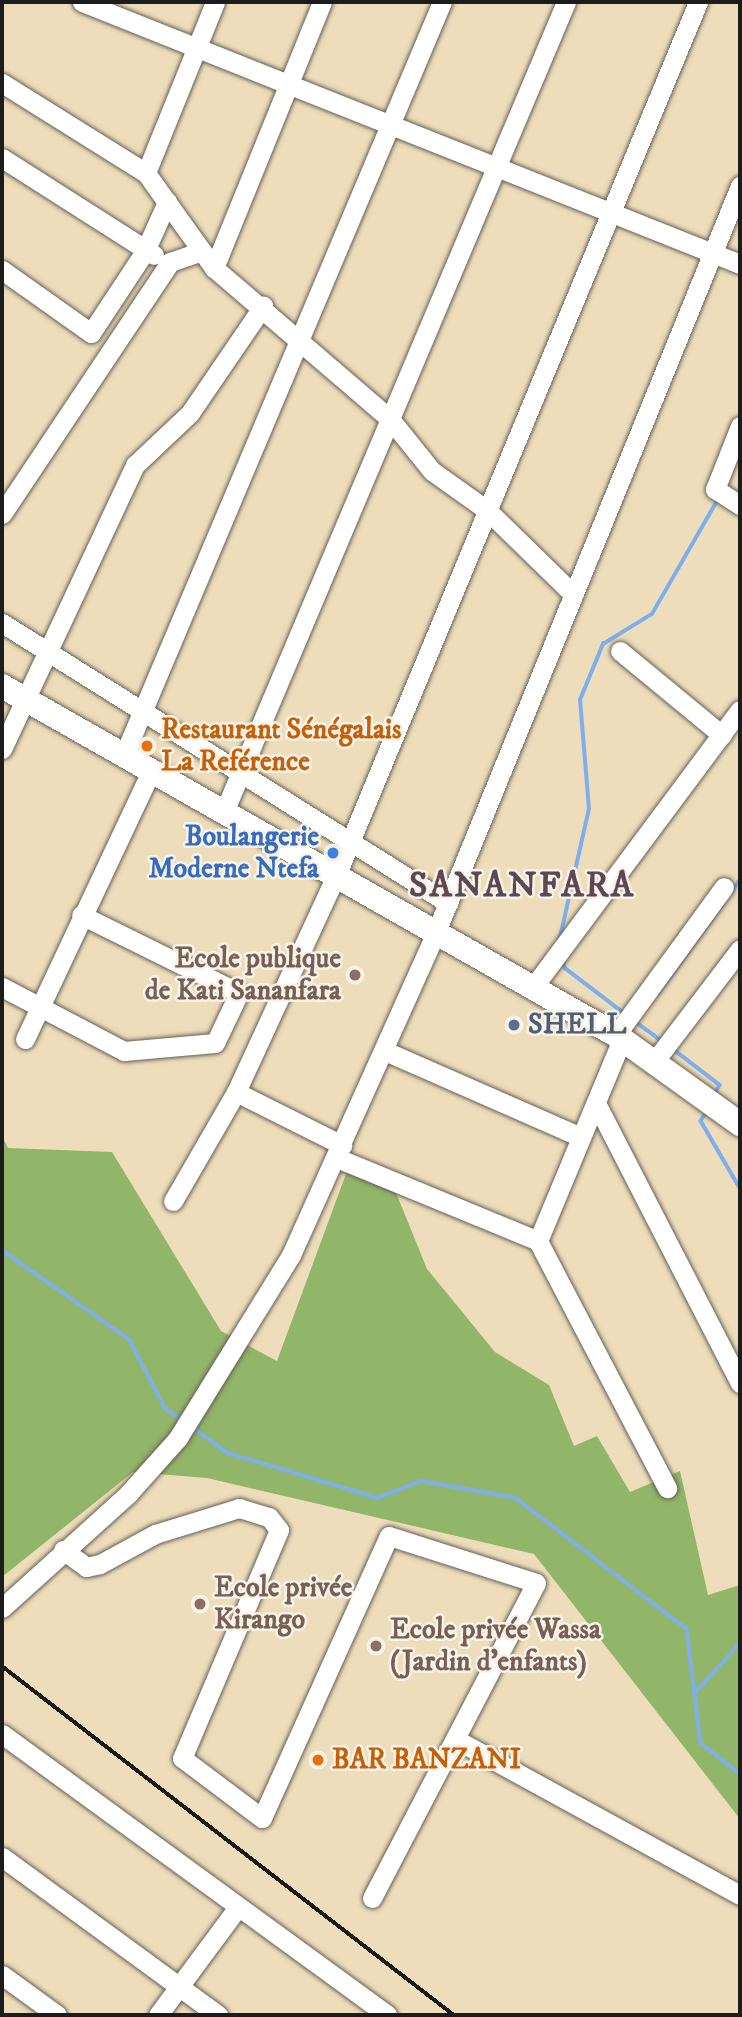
<!DOCTYPE html>
<meta charset="utf-8">
<style>
body{margin:0}
#map{position:relative;width:742px;height:2017px;overflow:hidden;background:#edb;font-family:"IM FELL DW Pica",serif}
div>[style]{position:absolute}
.forest>*{inset:0;background:#91b569}
.stream>*{height:3.5px;margin:-1.75px;padding:0 1.75px;transform-origin:1.75px;border-radius:1.75px;background:#7fafea}
.roads{filter:drop-shadow(0 0 2px #666054) drop-shadow(0 0 2px #666054)}
.minor>*{height:19px;margin:-9.5px;padding:0 9.5px;transform-origin:9.5px;border-radius:9.5px;background:#fff}
.major>*{height:24px;margin:-12px;padding:0 12px;transform-origin:12px;border-radius:12px;background:#fff}
.rail>*{height:3.5px;margin:-1.75px;padding:0 1.75px;transform-origin:1.75px;border-radius:1.75px;background:#1c1c1c}
.dots>*{width:19px;height:19px;translate:-50% -50%;box-sizing:border-box;border:4px solid #f7f3e8;border-radius:50%}
span{translate:-50% -50%;white-space:nowrap;text-align:center;line-height:1.15;-webkit-text-stroke:5px #f7f3e8;paint-order:stroke}
.food-label{font-size:28px;color:#c56008;font-weight:700}
.left{translate:0 -50%;text-align:left}
.shop-label{font-size:28px;color:#366cbe;font-weight:700}
.right{translate:-100% -50%;text-align:right}
.education-label{font-size:28px;color:#785e54;font-weight:700}
.service-label{font-size:28px;color:#4e5e75;font-weight:700}
.district-label{font-size:35px;color:#5e4755;font-weight:700;letter-spacing:2px}
.frame{position:absolute;inset:0;border:4px solid #1c1c1c;pointer-events:none}
</style>
<div id="map">
<div class="forest">
<div style="clip-path:polygon(2px 1136px,8px 1148px,112px 1152px,221px 1331px,277px 1361px,350px 1163px,390px 1178px,427px 1269px,495px 1352px,549px 1385px,574px 1446px,597px 1436px,630px 1492px,680px 1471px,708px 1595px,740px 1585px,740px 1819px,534px 1554px,207px 1478px,133px 1472px,2px 1577px)"></div>
</div>
<div class="stream">
<div style="left:732px;top:892px;width:15px;rotate:-58deg"></div>
<div style="left:559px;top:942px;width:136px;rotate:-77.3deg"></div>
<div style="left:589px;top:809px;width:109px;rotate:-94.7deg"></div>
<div style="left:580px;top:700px;width:61px;rotate:-67.7deg"></div>
<div style="left:603px;top:644px;width:57px;rotate:-31.5deg"></div>
<div style="left:652px;top:614px;width:133px;rotate:-60.1deg"></div>
<div style="left:563px;top:959px;width:9px;rotate:77deg"></div>
<div style="left:565px;top:968px;width:74px;rotate:37.3deg"></div>
<div style="left:658px;top:994px;width:111px;rotate:-54.2deg"></div>
<div style="left:633px;top:1020px;width:34px;rotate:36deg"></div>
<div style="left:673px;top:1049px;width:59px;rotate:37.5deg"></div>
<div style="left:720px;top:1085px;width:7px;rotate:117deg"></div>
<div style="left:705px;top:1115px;width:7px;rotate:124deg"></div>
<div style="left:701px;top:1121px;width:78px;rotate:59.8deg"></div>
<div style="left:2px;top:1250px;width:156px;rotate:35.1deg"></div>
<div style="left:130px;top:1340px;width:76px;rotate:62.8deg"></div>
<div style="left:165px;top:1408px;width:20px;rotate:37deg"></div>
<div style="left:193px;top:1428px;width:43px;rotate:35.5deg"></div>
<div style="left:228px;top:1453px;width:157px;rotate:16.7deg"></div>
<div style="left:378px;top:1498px;width:46px;rotate:-21.6deg"></div>
<div style="left:421px;top:1481px;width:97px;rotate:10.1deg"></div>
<div style="left:516px;top:1498px;width:215px;rotate:37.5deg"></div>
<div style="left:687px;top:1629px;width:115px;rotate:83deg"></div>
<div style="left:701px;top:1743px;width:50px;rotate:38.5deg"></div>
<div style="left:695px;top:1693px;width:67px;rotate:-48deg"></div>
</div>
<div class="roads">
<div class="minor">
<div style="left:82px;top:2px;width:708px;rotate:21.71deg"></div>
<div style="left:2px;top:83px;width:170px;rotate:32deg"></div>
<div style="left:146px;top:173px;width:117px;rotate:54.4deg"></div>
<div style="left:214px;top:268px;width:232px;rotate:40.6deg"></div>
<div style="left:390px;top:419px;width:67px;rotate:51.1deg"></div>
<div style="left:432px;top:471px;width:69px;rotate:35.5deg"></div>
<div style="left:488px;top:511px;width:115px;rotate:44.3deg"></div>
<div style="left:2px;top:158px;width:180px;rotate:32.5deg"></div>
<div style="left:146px;top:173px;width:184px;rotate:-68deg"></div>
<div style="left:214px;top:268px;width:287px;rotate:-67.9deg"></div>
<div style="left:2px;top:270px;width:109px;rotate:35.3deg"></div>
<div style="left:91px;top:333px;width:98px;rotate:-56.6deg"></div>
<div style="left:145px;top:251px;width:54px;rotate:-65.8deg"></div>
<div style="left:740px;top:426px;width:68px;rotate:111.6deg"></div>
<div style="left:715px;top:489px;width:30px;rotate:33deg"></div>
<div style="left:2px;top:514px;width:303px;rotate:-56.3deg"></div>
<div style="left:170px;top:262px;width:34px;rotate:-19deg"></div>
<div style="left:2px;top:623px;width:527px;rotate:32.12deg"></div>
<div style="left:620px;top:651px;width:132px;rotate:39.5deg"></div>
<div style="left:2px;top:749px;width:314px;rotate:-64.9deg"></div>
<div style="left:135px;top:465px;width:76px;rotate:-43.4deg"></div>
<div style="left:190px;top:413px;width:130px;rotate:-55.7deg"></div>
<div style="left:124px;top:755px;width:817px;rotate:-67.11deg"></div>
<div style="left:224px;top:812px;width:879px;rotate:-67.11deg"></div>
<div style="left:534px;top:986px;width:344px;rotate:-53.3deg"></div>
<div style="left:2px;top:987px;width:138px;rotate:27.7deg"></div>
<div style="left:124px;top:1051px;width:91px;rotate:-5deg"></div>
<div style="left:215px;top:1043px;width:55px;rotate:-64.4deg"></div>
<div style="left:239px;top:993px;width:176px;rotate:-153.7deg"></div>
<div style="left:616px;top:1035px;width:183px;rotate:-53.9deg"></div>
<div style="left:25px;top:1039px;width:296px;rotate:-64.8deg"></div>
<div style="left:385px;top:1051px;width:214px;rotate:23.7deg"></div>
<div style="left:654px;top:1062px;width:142px;rotate:-52.7deg"></div>
<div style="left:236px;top:1092px;width:119px;rotate:26.6deg"></div>
<div style="left:596px;top:1103px;width:315px;rotate:62.8deg"></div>
<div style="left:337px;top:1158px;width:217px;rotate:22.4deg"></div>
<div style="left:538px;top:1241px;width:279px;rotate:62.4deg"></div>
<div style="left:173px;top:1201px;width:126px;rotate:-60deg"></div>
<div style="left:236px;top:1092px;width:238px;rotate:-65.2deg"></div>
<div style="left:336px;top:876px;width:946px;rotate:-67.5deg"></div>
<div style="left:538px;top:1241px;width:219px;rotate:-67.4deg"></div>
<div style="left:63px;top:1550px;width:29px;rotate:36deg"></div>
<div style="left:86px;top:1567px;width:14px;rotate:-12deg"></div>
<div style="left:100px;top:1564px;width:63px;rotate:-28.6deg"></div>
<div style="left:155px;top:1534px;width:88px;rotate:-17.2deg"></div>
<div style="left:239px;top:1508px;width:31px;rotate:17deg"></div>
<div style="left:269px;top:1517px;width:16px;rotate:52deg"></div>
<div style="left:279px;top:1530px;width:248px;rotate:113deg"></div>
<div style="left:182px;top:1758px;width:100px;rotate:36.9deg"></div>
<div style="left:262px;top:1818px;width:309px;rotate:-65.8deg"></div>
<div style="left:389px;top:1536px;width:154px;rotate:17.7deg"></div>
<div style="left:536px;top:1583px;width:355px;rotate:117.5deg"></div>
<div style="left:2px;top:1608px;width:170px;rotate:-42.1deg"></div>
<div style="left:128px;top:1494px;width:75px;rotate:-48.2deg"></div>
<div style="left:178px;top:1438px;width:215px;rotate:-58.3deg"></div>
<div style="left:291px;top:1255px;width:354px;rotate:-65.8deg"></div>
<div style="left:436px;top:932px;width:806px;rotate:-67.83deg"></div>
<div style="left:2px;top:1734px;width:477px;rotate:36.1deg"></div>
<div style="left:455px;top:1739px;width:325px;rotate:28.7deg"></div>
<div style="left:2px;top:1857px;width:268px;rotate:36.2deg"></div>
<div style="left:2px;top:1975px;width:68px;rotate:36deg"></div>
<div style="left:158px;top:2015px;width:134px;rotate:-53.5deg"></div>
</div>
<div class="major">
<div style="left:2px;top:686px;width:706px;rotate:29.61deg"></div>
<div style="left:616px;top:1035px;width:153px;rotate:35.7deg"></div>
</div>
</div>
<div class="rail">
<div style="left:2px;top:1666px;width:571px;rotate:37.67deg"></div>
</div>
<div class="dots">
<div style="left:147px;top:746px;background:#e8710a"></div>
<div style="left:333px;top:853px;background:#3f7fe0"></div>
<div style="left:355px;top:975px;background:#8d6e63"></div>
<div style="left:514px;top:1025px;background:#5c6f8a"></div>
<div style="left:200px;top:1604px;background:#8d6e63"></div>
<div style="left:376px;top:1646px;background:#8d6e63"></div>
<div style="left:318px;top:1760px;background:#e8710a"></div>
</div>
<div class="food-label">
<span class="left" style="left:161px;top:746px">Restaurant Sénégalais<br>La Reférence</span>
<span class="left" style="left:332px;top:1760px">BAR BANZANI</span>
</div>
<div class="shop-label">
<span class="right" style="left:319px;top:853px">Boulangerie<br>Moderne Ntefa</span>
</div>
<div class="education-label">
<span class="right" style="left:341px;top:975px">Ecole publique<br>de Kati Sananfara</span>
<span class="left" style="left:214px;top:1604px">Ecole privée<br>Kirango</span>
<span class="left" style="left:390px;top:1646px">Ecole privée Wassa<br>(Jardin d'enfants)</span>
</div>
<div class="service-label">
<span class="left" style="left:528px;top:1025px">SHELL</span>
</div>
<div class="district-label">
<span style="left:522px;top:886px">SANANFARA</span>
</div>
<div class="frame"></div>
</div>
